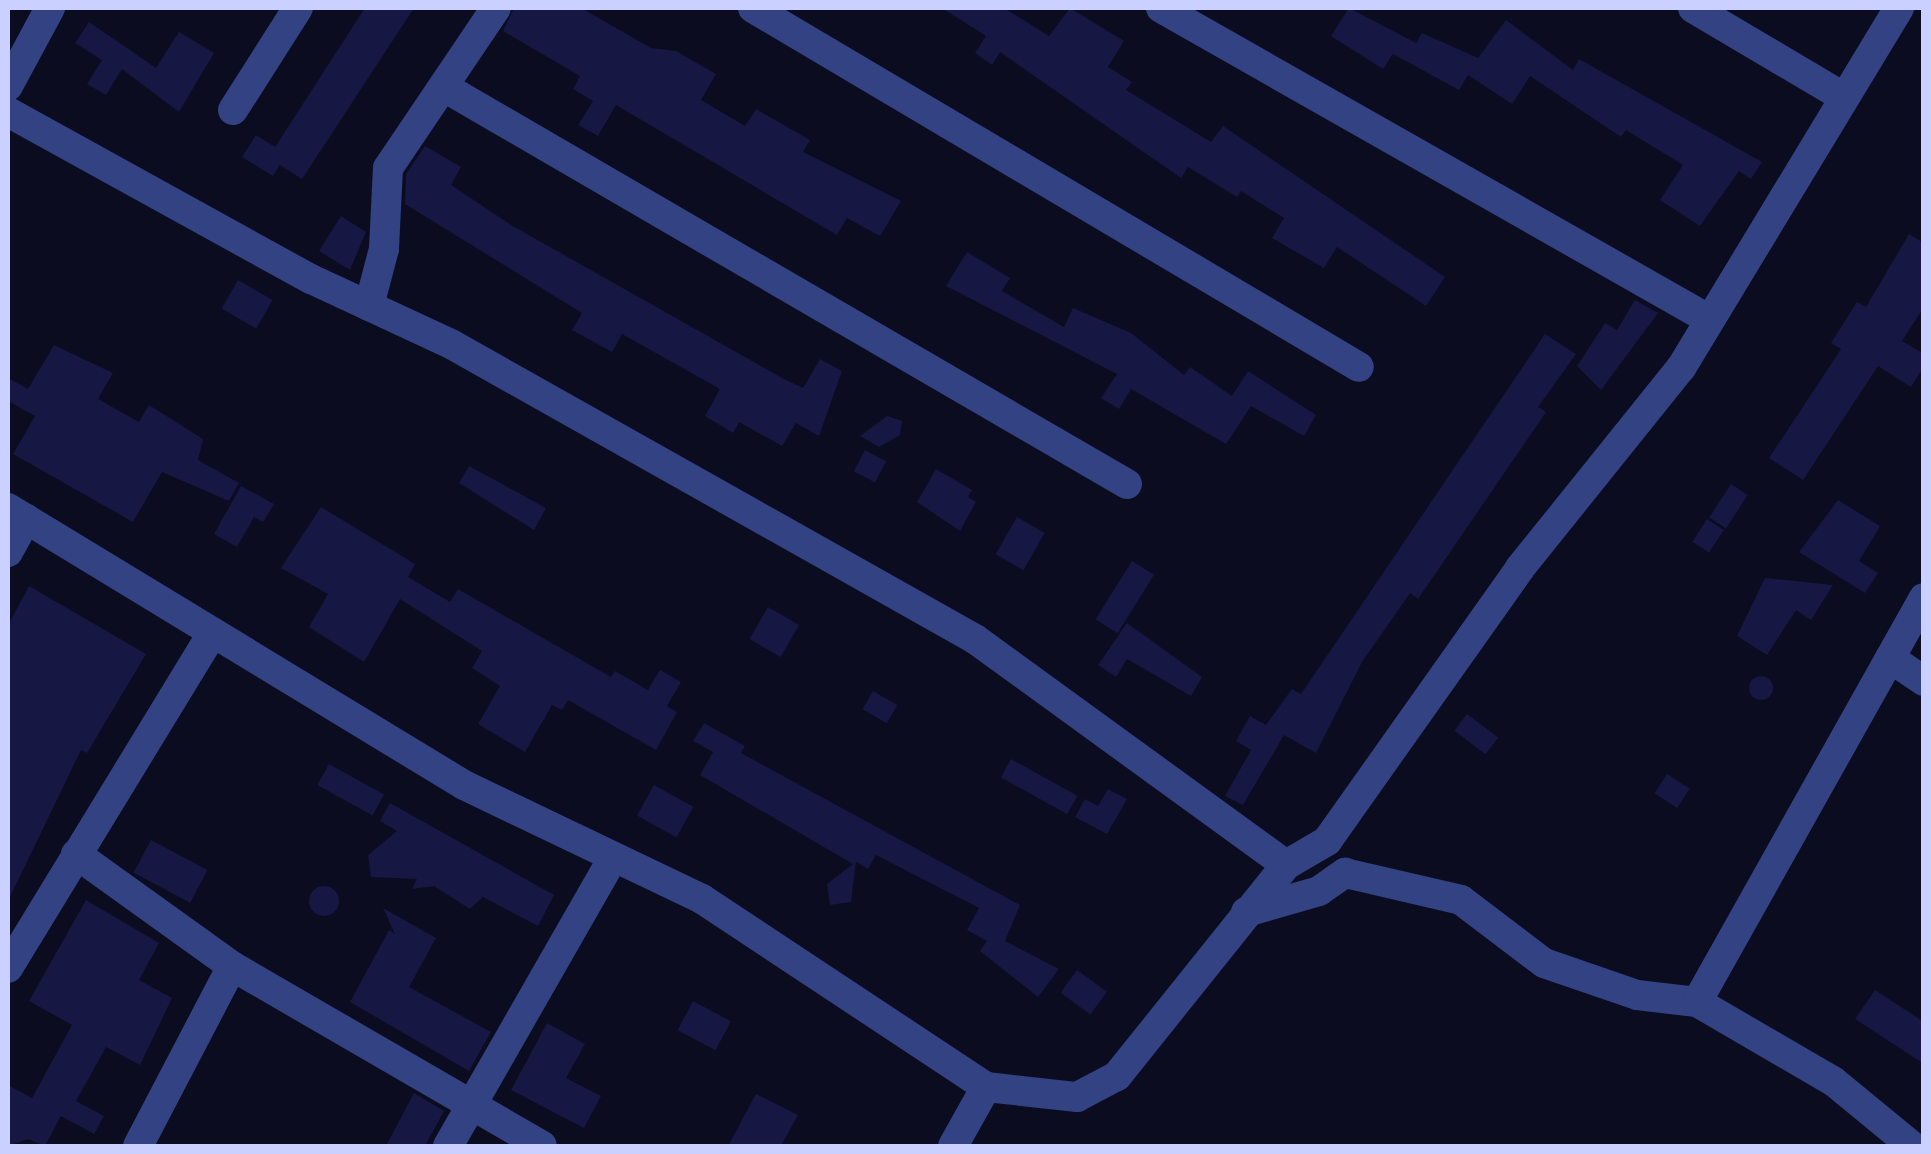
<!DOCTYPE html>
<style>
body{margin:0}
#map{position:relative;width:1931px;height:1154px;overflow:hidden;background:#0b0c20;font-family:"Exo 2",sans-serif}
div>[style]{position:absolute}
.building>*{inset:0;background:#161742;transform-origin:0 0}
.round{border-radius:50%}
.minor>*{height:30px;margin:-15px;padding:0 15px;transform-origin:15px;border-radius:15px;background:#324283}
span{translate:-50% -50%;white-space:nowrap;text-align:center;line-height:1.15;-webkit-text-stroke:8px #0b0c20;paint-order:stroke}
.frame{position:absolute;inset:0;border:10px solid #cad0ff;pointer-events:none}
</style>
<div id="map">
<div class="building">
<div style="clip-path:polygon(365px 8px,414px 8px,302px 179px,280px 165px,273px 176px,242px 157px,256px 135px,275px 147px)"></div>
<div style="clip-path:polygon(514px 8px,581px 8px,651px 48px,676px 51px,716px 74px,701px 100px,745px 126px,756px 109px,810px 140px,803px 152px,901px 201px,880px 236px,847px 218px,837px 235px,616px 105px,598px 136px,578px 125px,593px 101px,573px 89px,580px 76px,503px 31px)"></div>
<div style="clip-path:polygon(942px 8px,1004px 8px,1049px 36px,1070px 8px,1124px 41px,1108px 67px,1132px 82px,1126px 90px,1211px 142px,1223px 126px,1445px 277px,1426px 306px,1337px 247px,1324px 268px,1272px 238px,1284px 218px,1241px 191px,1237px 197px,1188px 167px,1181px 178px,1000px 52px,992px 65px,975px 53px,986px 36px)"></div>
<div style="clip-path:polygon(1349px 8px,1416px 43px,1422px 33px,1478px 58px,1506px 20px,1573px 70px,1579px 59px,1762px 162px,1751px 179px,1739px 171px,1700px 226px,1660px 200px,1683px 165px,1626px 130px,1621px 137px,1530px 76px,1512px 104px,1468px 75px,1459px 90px,1393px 54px,1383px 69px,1331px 36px)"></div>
<div style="clip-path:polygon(89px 22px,156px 68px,179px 32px,214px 53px,179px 112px,122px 69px,106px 95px,87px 84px,102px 60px,75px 43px)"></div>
<div style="clip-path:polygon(425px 146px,461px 167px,451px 185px,511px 225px,784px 379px,803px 388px,820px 359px,842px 371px,819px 436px,796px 423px,782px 446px,739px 422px,733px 433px,705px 416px,720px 389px,622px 334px,612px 352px,572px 330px,582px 313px,405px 204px,406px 174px)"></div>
<div style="clip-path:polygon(341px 216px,366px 232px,350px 270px,319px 251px)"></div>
<div style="clip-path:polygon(1909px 234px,1924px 243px,1924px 307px,1902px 341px,1924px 354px,1924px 366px,1911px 387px,1878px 366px,1803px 480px,1769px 458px,1841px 349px,1831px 343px,1857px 302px,1866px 307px)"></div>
<div style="clip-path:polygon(967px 252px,1010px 278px,1002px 291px,1064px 327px,1073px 308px,1131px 333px,1184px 375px,1190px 367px,1232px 396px,1248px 371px,1316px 415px,1304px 436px,1251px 406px,1226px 444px,1131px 389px,1119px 409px,1101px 398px,1117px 374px,946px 286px)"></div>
<div style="left:238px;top:280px;width:40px;height:33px;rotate:30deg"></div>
<div style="clip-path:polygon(1635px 300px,1658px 313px,1601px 390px,1577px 366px,1605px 323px,1617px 330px)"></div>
<div style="clip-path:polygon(1545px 334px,1576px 354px,1538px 407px,1546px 412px,1418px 599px,1410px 593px,1362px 662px,1316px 753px,1284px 735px,1243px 805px,1225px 796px,1251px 750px,1236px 741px,1250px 716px,1266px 725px,1292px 689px,1301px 694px)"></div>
<div style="clip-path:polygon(54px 345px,113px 373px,98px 399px,139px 422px,149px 405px,203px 439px,198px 460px,239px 483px,229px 501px,162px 472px,133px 522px,13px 454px,35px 416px,8px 401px,8px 378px,28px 389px)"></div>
<div style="clip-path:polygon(887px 416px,902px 421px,900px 435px,879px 447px,860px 436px)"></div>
<div style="left:865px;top:450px;width:24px;height:24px;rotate:28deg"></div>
<div style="clip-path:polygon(469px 466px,546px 508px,534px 530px,459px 483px)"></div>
<div style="clip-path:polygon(936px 469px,972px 490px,968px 497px,976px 502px,960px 531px,917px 502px)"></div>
<div style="left:1731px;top:484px;width:20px;height:40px;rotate:33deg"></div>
<div style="clip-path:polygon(241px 486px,274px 504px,263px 522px,254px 517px,237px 547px,214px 534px)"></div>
<div style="clip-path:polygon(1838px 500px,1880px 526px,1859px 561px,1878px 573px,1865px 593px,1799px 552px)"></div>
<div style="clip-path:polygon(321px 507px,415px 564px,408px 577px,450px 602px,458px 589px,611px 677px,615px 671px,648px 690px,660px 670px,681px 682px,667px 706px,677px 712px,656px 750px,568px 700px,562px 710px,552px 705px,525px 752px,478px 724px,500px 686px,472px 668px,482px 651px,400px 599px,364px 662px,309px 627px,328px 594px,281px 568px)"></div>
<div style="left:1017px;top:517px;width:32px;height:43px;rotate:30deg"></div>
<div style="left:1707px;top:519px;width:20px;height:27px;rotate:33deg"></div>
<div style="left:1132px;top:561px;width:26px;height:69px;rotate:32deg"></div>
<div style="clip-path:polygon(1765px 578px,1833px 585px,1811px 620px,1796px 610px,1767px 655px,1737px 636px)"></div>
<div style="clip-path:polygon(29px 586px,146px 654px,87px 753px,81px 750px,8px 901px,8px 625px)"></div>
<div style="left:768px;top:607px;width:36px;height:37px;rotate:30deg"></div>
<div style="clip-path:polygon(1127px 623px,1202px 677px,1191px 696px,1127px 659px,1116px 677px,1098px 665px)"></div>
<div class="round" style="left:1749px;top:676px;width:24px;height:24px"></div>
<div style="left:873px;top:691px;width:28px;height:21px;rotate:30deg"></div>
<div style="left:1467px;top:714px;width:39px;height:21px;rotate:37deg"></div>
<div style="clip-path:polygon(704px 723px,745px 746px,741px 753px,1020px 905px,1005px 941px,1059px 969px,1038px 997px,980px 951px,987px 941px,967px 930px,979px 908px,876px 855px,868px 869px,856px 862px,851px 902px,830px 905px,827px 884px,853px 864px,700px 775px,713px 752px,693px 741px)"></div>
<div style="left:1011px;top:759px;width:76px;height:21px;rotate:29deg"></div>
<div style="left:329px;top:764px;width:63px;height:24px;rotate:29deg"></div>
<div style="left:1667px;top:774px;width:27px;height:23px;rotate:33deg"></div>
<div style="left:654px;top:785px;width:45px;height:35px;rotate:29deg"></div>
<div style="clip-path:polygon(1108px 789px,1127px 799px,1107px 834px,1075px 817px,1085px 799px,1098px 806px)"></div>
<div style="clip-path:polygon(390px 803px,554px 895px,538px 926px,483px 897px,470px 909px,434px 886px,412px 889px,417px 879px,371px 877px,368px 855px,397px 831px,380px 821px)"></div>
<div style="left:151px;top:840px;width:64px;height:37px;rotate:28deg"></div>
<div class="round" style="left:309px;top:886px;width:30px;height:30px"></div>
<div style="clip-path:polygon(86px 900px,159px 943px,139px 980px,172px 998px,140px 1065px,106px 1047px,76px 1101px,104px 1116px,94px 1134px,61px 1116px,45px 1146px,28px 1139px,8px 1146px,8px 1085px,32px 1098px,72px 1025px,29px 1001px)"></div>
<div style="clip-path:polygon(383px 908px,436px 938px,409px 987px,491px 1032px,469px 1071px,350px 1002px,389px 930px,395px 934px)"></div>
<div style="left:1077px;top:970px;width:37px;height:28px;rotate:36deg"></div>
<div style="clip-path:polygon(1875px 990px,1924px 1022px,1924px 1064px,1855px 1019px)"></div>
<div style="left:693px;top:1001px;width:43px;height:33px;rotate:28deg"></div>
<div style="clip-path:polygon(547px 1023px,585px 1044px,566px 1078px,601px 1096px,584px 1128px,511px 1090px)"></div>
<div style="clip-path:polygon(414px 1093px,444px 1111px,425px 1146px,386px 1146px)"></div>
<div style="clip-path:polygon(756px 1094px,798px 1115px,781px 1146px,728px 1146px)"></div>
</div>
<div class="minor">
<div style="left:753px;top:8px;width:704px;rotate:30.64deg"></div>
<div style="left:1161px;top:8px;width:626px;rotate:29.6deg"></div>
<div style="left:1693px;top:8px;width:171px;rotate:30.6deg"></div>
<div style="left:8px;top:86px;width:89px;rotate:-61.7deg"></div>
<div style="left:444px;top:87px;width:790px;rotate:30.17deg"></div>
<div style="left:233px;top:110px;width:121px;rotate:-57.5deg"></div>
<div style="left:8px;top:112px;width:346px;rotate:28.9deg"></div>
<div style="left:311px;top:279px;width:154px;rotate:24.9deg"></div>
<div style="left:451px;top:344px;width:601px;rotate:29.38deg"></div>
<div style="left:975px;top:639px;width:384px;rotate:36deg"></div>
<div style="left:369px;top:306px;width:59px;rotate:-75.3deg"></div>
<div style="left:384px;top:249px;width:81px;rotate:-87.2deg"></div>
<div style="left:388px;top:168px;width:193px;rotate:-56deg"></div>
<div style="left:8px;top:508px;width:534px;rotate:31.28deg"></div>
<div style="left:464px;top:785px;width:264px;rotate:25.6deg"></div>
<div style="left:702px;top:899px;width:341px;rotate:33.5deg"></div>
<div style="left:986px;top:1087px;width:92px;rotate:6.3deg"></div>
<div style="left:1077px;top:1097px;width:45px;rotate:-27.7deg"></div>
<div style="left:1117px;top:1076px;width:270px;rotate:-51.3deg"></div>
<div style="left:1286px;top:865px;width:48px;rotate:-30.3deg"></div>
<div style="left:1327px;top:841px;width:334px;rotate:-54.7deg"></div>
<div style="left:1520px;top:568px;width:257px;rotate:-51.2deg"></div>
<div style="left:1681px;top:368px;width:421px;rotate:-58.8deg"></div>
<div style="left:8px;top:552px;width:38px;rotate:-61deg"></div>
<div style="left:1890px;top:658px;width:41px;rotate:34.1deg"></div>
<div style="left:76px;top:854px;width:192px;rotate:35.7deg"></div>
<div style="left:232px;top:966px;width:358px;rotate:30.1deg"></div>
<div style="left:1246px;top:912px;width:76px;rotate:-16deg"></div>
<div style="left:1319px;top:891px;width:32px;rotate:-35deg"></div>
<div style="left:1345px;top:873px;width:119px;rotate:13.1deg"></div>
<div style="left:1461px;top:900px;width:104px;rotate:37.2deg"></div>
<div style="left:1544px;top:963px;width:98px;rotate:19deg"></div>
<div style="left:1637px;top:995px;width:60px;rotate:6.7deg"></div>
<div style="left:1697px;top:1002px;width:157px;rotate:30.2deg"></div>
<div style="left:1833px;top:1081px;width:102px;rotate:39.4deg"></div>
<div style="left:8px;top:968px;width:390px;rotate:-58.6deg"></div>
<div style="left:1697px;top:1002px;width:463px;rotate:-60.7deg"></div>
<div style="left:138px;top:1146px;width:203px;rotate:-62.4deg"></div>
<div style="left:448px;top:1146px;width:328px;rotate:-60.2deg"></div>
<div style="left:953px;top:1146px;width:68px;rotate:-60.8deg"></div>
</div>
<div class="frame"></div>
</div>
